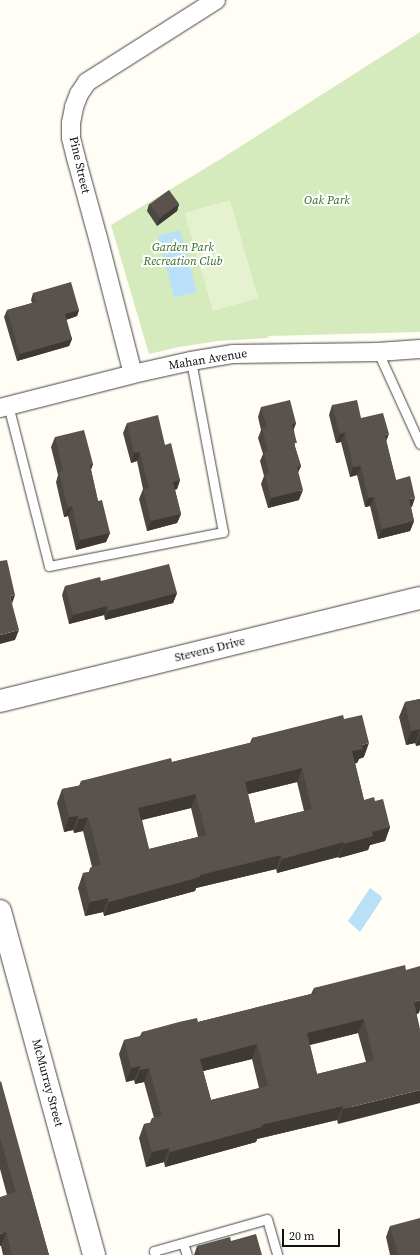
<!DOCTYPE html>
<style>
body{margin:0}
#map{position:relative;width:420px;height:1255px;overflow:hidden;background:#fffdf5;font-family:"Source Serif 4",serif}
div>[style]{position:absolute}
.green>*{inset:0;background:#d5ebbd}
.pitch>*{inset:0;background:#e6f2cf;transform-origin:0 0}
.water>*{inset:0;background:#b9e0f7;transform-origin:0 0}
.roads{filter:drop-shadow(0 0 1px #444) drop-shadow(0 0 1px #444)}
.service>*{height:9px;margin:-4.5px;padding:0 4.5px;transform-origin:4.5px;border-radius:4.5px;background:#fff}
.minor>*{height:18px;margin:-9px;padding:0 9px;transform-origin:9px;border-radius:9px;background:#fff}
.tertiary>*{height:22px;margin:-11px;padding:0 11px;transform-origin:11px;border-radius:11px;background:#fff}
.wall>*{inset:0;background:#4d4742}
.shaded-wall>*{inset:0;background:#3f3936}
.building>*{inset:0;background:#5a524d;transform-origin:0 0}
span{translate:-50% -50%;white-space:nowrap;text-align:center;line-height:1.15;-webkit-text-stroke:4px #fff;paint-order:stroke}
.street-label{font-size:12px;color:#111}
.park-label{font-size:12px;color:#2f6b1f;font-style:italic}
.scale{position:absolute;left:282px;top:1229px;width:58px;height:18px;box-sizing:border-box;border:2px solid #111;border-top:0;padding-left:5px;font-size:12px;line-height:14px;white-space:nowrap;color:#111;-webkit-text-stroke:3px #fff;paint-order:stroke}
</style>
<div id="map">
<div class="green">
<div style="clip-path:polygon(420px 32px,420px 332px,269px 336px,268px 338px,218px 341px,179px 347px,149px 354px,111px 225px,219px 160px)"></div>
</div>
<div class="pitch">
<div style="left:230px;top:200px;width:102px;height:47px;rotate:74deg"></div>
</div>
<div class="water">
<div style="left:180px;top:230px;width:64px;height:23px;rotate:75deg"></div>
<div style="clip-path:polygon(370px 888px,381px 896px,382px 899px,360px 932px,348px 921px)"></div>
</div>
<div class="roads">
<div class="service">
<div style="left:378px;top:352px;width:101px;rotate:65.5deg"></div>
<div style="left:8px;top:405px;width:166px;rotate:75.7deg"></div>
<div style="left:49px;top:566px;width:177px;rotate:-11.1deg"></div>
<div style="left:223px;top:532px;width:174px;rotate:-100.6deg"></div>
<div style="left:183px;top:1243px;width:13px;rotate:72deg"></div>
<div style="left:155px;top:1255px;width:4px;rotate:-104deg"></div>
<div style="left:154px;top:1251px;width:117px;rotate:-15.8deg"></div>
<div style="left:267px;top:1219px;width:37px;rotate:74deg"></div>
</div>
<div class="minor">
<div style="left:133px;top:374px;width:140px;rotate:-104.4deg"></div>
<div style="left:98px;top:238px;width:83px;rotate:-105.4deg"></div>
<div style="left:76px;top:158px;width:21px;rotate:-104deg"></div>
<div style="left:71px;top:138px;width:15px;rotate:-90deg"></div>
<div style="left:71px;top:123px;width:16px;rotate:-79deg"></div>
<div style="left:74px;top:107px;width:14px;rotate:-69deg"></div>
<div style="left:79px;top:94px;width:14px;rotate:-56deg"></div>
<div style="left:87px;top:82px;width:153px;rotate:-32.4deg"></div>
<div style="left:0;top:408px;width:137px;rotate:-14.3deg"></div>
<div style="left:133px;top:374px;width:59px;rotate:-12.6deg"></div>
<div style="left:191px;top:361px;width:43px;rotate:-9.5deg"></div>
<div style="left:233px;top:354px;width:145px;rotate:-0.8deg"></div>
<div style="left:378px;top:352px;width:42px;rotate:-4.1deg"></div>
</div>
<div class="tertiary">
<div style="left:0;top:701px;width:432px;rotate:-13.8deg"></div>
<div style="left:0;top:911px;width:357px;rotate:74.7deg"></div>
</div>
</div>
<div class="wall">
<div style="clip-path:polygon(149px 204px,179px 204px,177px 211px,157px 226px,147px 211px)"></div>
<div style="clip-path:polygon(33px 293px,79px 310px,77px 316px,66px 320px,72px 339px,69px 346px,17px 361px,4px 317px,7px 310px,32px 303px,31px 300px)"></div>
<div style="clip-path:polygon(332px 405px,361px 418px,386px 441px,396px 480px,412px 507px,411px 507px,414px 521px,410px 531px,378px 539px,370px 506px,365px 507px,357px 475px,350px 477px,341px 442px,336px 443px,329px 415px)"></div>
<div style="clip-path:polygon(261px 407px,296px 423px,294px 429px,295px 447px,301px 466px,298px 472px,299px 500px,268px 508px,261px 484px,264px 476px,260px 461px,263px 454px,258px 438px,261px 430px,258px 417px)"></div>
<div style="clip-path:polygon(127px 423px,165px 445px,180px 480px,177px 489px,175px 490px,181px 514px,177px 523px,147px 531px,139px 499px,143px 489px,137px 461px,131px 463px,123px 433px)"></div>
<div style="clip-path:polygon(55px 437px,93px 464px,91px 470px,98px 501px,110px 533px,106px 542px,76px 550px,68px 516px,64px 517px,56px 482px,58px 475px,51px 447px)"></div>
<div style="clip-path:polygon(101px 581px,177px 593px,173px 603px,105px 620px,104px 615px,69px 624px,62px 595px,65px 586px)"></div>
<div style="clip-path:polygon(420px 699px,420px 745px,416px 746px,415px 743px,406px 745px,399px 717px,405px 702px)"></div>
<div style="clip-path:polygon(evenodd,344px 719px,364px 757px,359px 759px,357px 763px,355px 763px,364px 800px,375px 801px,390px 827px,385px 841px,370px 845px,368px 850px,339px 858px,338px 857px,277px 873px,276px 869px,196px 888px,195px 891px,104px 916px,103px 912px,85px 916px,78px 888px,83px 873px,89px 872px,90px 868px,92px 867px,83px 831px,74px 833px,73px 830px,64px 832px,57px 803px,62px 789px,79px 786px,81px 781px,172px 762px,250px 743px,252px 738px,344px 719px,297px 782px,304px 811px,255px 823px,248px 794px,297px 782px,344px 719px,191px 808px,198px 837px,149px 849px,142px 820px,191px 808px)"></div>
<div style="clip-path:polygon(evenodd,406px 970px,419px 1013px,417px 1014px,338px 1124px,337px 1120px,257px 1139px,256px 1142px,165px 1167px,164px 1162px,146px 1167px,139px 1138px,144px 1124px,150px 1123px,152px 1118px,154px 1118px,144px 1082px,135px 1084px,134px 1080px,126px 1082px,119px 1054px,124px 1040px,140px 1036px,142px 1032px,198px 1022px,311px 994px,314px 988px,406px 970px,358px 1033px,366px 1062px,317px 1074px,310px 1045px,358px 1033px,406px 970px,252px 1059px,259px 1088px,211px 1100px,203px 1071px,252px 1059px)"></div>
<div style="clip-path:polygon(0 1082px,49px 1255px,3px 1255px,1px 1246px,7px 1195px,0 1169px)"></div>
<div style="clip-path:polygon(390px 1226px,420px 1255px,390px 1255px,386px 1237px)"></div>
<div style="clip-path:polygon(231px 1241px,262px 1255px,194px 1255px,197px 1246px)"></div>
</div>
<div class="shaded-wall">
<div style="clip-path:polygon(179px 204px,177px 211px,157px 226px,159px 219px)"></div>
<div style="clip-path:polygon(79px 310px,77px 316px,62px 321px,65px 314px)"></div>
<div style="clip-path:polygon(72px 339px,69px 346px,17px 361px,20px 354px)"></div>
<div style="clip-path:polygon(296px 423px,292px 432px,292px 424px)"></div>
<div style="clip-path:polygon(345px 432px,341px 442px,336px 443px,340px 434px)"></div>
<div style="clip-path:polygon(389px 434px,385px 444px,385px 435px)"></div>
<div style="clip-path:polygon(140px 452px,137px 461px,131px 463px,134px 453px)"></div>
<div style="clip-path:polygon(93px 464px,89px 474px,90px 465px)"></div>
<div style="clip-path:polygon(301px 466px,297px 475px,297px 467px)"></div>
<div style="clip-path:polygon(361px 466px,357px 475px,350px 477px,353px 467px)"></div>
<div style="clip-path:polygon(180px 480px,177px 489px,169px 491px,173px 482px)"></div>
<div style="clip-path:polygon(303px 490px,299px 500px,268px 508px,271px 498px)"></div>
<div style="clip-path:polygon(374px 497px,370px 506px,365px 507px,368px 498px)"></div>
<div style="clip-path:polygon(415px 498px,412px 507px,405px 509px,409px 499px)"></div>
<div style="clip-path:polygon(72px 506px,68px 516px,64px 517px,68px 508px)"></div>
<div style="clip-path:polygon(181px 514px,177px 523px,147px 531px,151px 521px)"></div>
<div style="clip-path:polygon(414px 521px,410px 531px,378px 539px,382px 529px)"></div>
<div style="clip-path:polygon(110px 533px,106px 542px,76px 550px,80px 540px)"></div>
<div style="clip-path:polygon(177px 593px,173px 603px,105px 620px,108px 611px)"></div>
<div style="clip-path:polygon(15px 595px,12px 604px,10px 596px)"></div>
<div style="clip-path:polygon(107px 606px,104px 615px,69px 624px,73px 615px)"></div>
<div style="clip-path:polygon(19px 630px,15px 640px,0 644px,0 635px)"></div>
<div style="clip-path:polygon(420px 729px,415px 743px,406px 745px,411px 731px)"></div>
<div style="clip-path:polygon(420px 735px,420px 745px,416px 746px)"></div>
<div style="clip-path:polygon(369px 743px,364px 757px,359px 759px,357px 763px,347px 766px,352px 751px,362px 745px)"></div>
<div style="clip-path:polygon(302px 768px,297px 782px,240px 796px,245px 782px)"></div>
<div style="clip-path:polygon(196px 794px,191px 808px,133px 822px,138px 808px)"></div>
<div style="clip-path:polygon(78px 816px,73px 830px,64px 832px,69px 817px)"></div>
<div style="clip-path:polygon(88px 817px,83px 831px,74px 833px,79px 819px)"></div>
<div style="clip-path:polygon(390px 827px,385px 841px,370px 845px,368px 850px,339px 858px,344px 844px,372px 832px)"></div>
<div style="clip-path:polygon(344px 842px,338px 857px,277px 873px,282px 859px)"></div>
<div style="clip-path:polygon(281px 855px,276px 869px,196px 888px,195px 891px,104px 916px,109px 902px,200px 875px)"></div>
<div style="clip-path:polygon(108px 898px,103px 912px,85px 916px,90px 902px)"></div>
<div style="clip-path:polygon(420px 1000px,420px 1010px,419px 1013px,409px 1016px,414px 1002px)"></div>
<div style="clip-path:polygon(364px 1019px,358px 1033px,301px 1047px,307px 1033px)"></div>
<div style="clip-path:polygon(257px 1044px,252px 1059px,195px 1073px,200px 1059px)"></div>
<div style="clip-path:polygon(140px 1066px,134px 1080px,126px 1082px,131px 1068px)"></div>
<div style="clip-path:polygon(149px 1068px,144px 1082px,135px 1084px,140px 1070px)"></div>
<div style="clip-path:polygon(420px 1090px,420px 1103px,338px 1124px,343px 1109px)"></div>
<div style="clip-path:polygon(343px 1106px,337px 1120px,257px 1139px,256px 1142px,165px 1167px,170px 1152px,261px 1125px)"></div>
<div style="clip-path:polygon(169px 1148px,164px 1162px,146px 1167px,152px 1152px)"></div>
<div style="clip-path:polygon(6px 1232px,1px 1246px,0 1246px,0 1234px)"></div>
</div>
<div class="building">
<div style="left:169px;top:190px;width:17px;height:24px;rotate:54deg"></div>
<div style="clip-path:polygon(71px 282px,79px 310px,65px 314px,72px 339px,20px 354px,7px 310px,36px 302px,33px 293px)"></div>
<div style="clip-path:polygon(290px 400px,296px 423px,292px 424px,297px 443px,294px 443px,301px 466px,297px 467px,303px 490px,271px 498px,265px 474px,269px 473px,264px 452px,268px 451px,262px 428px,267px 427px,261px 407px)"></div>
<div style="clip-path:polygon(357px 400px,361px 418px,383px 413px,389px 434px,385px 435px,396px 480px,410px 476px,415px 498px,409px 499px,414px 521px,382px 529px,374px 497px,368px 498px,361px 466px,353px 467px,345px 432px,340px 434px,332px 405px)"></div>
<div style="clip-path:polygon(158px 415px,165px 445px,171px 443px,180px 480px,173px 482px,181px 514px,151px 521px,143px 489px,149px 488px,140px 452px,134px 453px,127px 423px)"></div>
<div style="clip-path:polygon(84px 430px,93px 464px,90px 465px,98px 501px,102px 500px,110px 533px,80px 540px,72px 506px,68px 508px,59px 472px,63px 471px,55px 437px)"></div>
<div style="clip-path:polygon(7px 560px,15px 595px,10px 596px,19px 630px,0 635px,0 561px)"></div>
<div style="clip-path:polygon(169px 564px,177px 593px,108px 611px,107px 606px,73px 615px,65px 586px,100px 577px,101px 581px)"></div>
<div style="clip-path:polygon(420px 699px,420px 729px,411px 731px,405px 702px)"></div>
<div style="clip-path:polygon(evenodd,343px 715px,344px 719px,362px 715px,369px 743px,362px 745px,363px 749px,352px 751px,364px 800px,374px 797px,375px 801px,383px 799px,390px 827px,372px 832px,373px 836px,344px 844px,344px 842px,282px 859px,281px 855px,200px 875px,200px 877px,109px 902px,108px 898px,90px 902px,83px 873px,91px 872px,90px 868px,101px 865px,88px 817px,79px 819px,78px 816px,69px 817px,62px 789px,81px 785px,81px 781px,171px 758px,172px 762px,253px 742px,252px 738px,343px 715px,302px 768px,312px 809px,255px 823px,245px 782px,302px 768px,343px 715px,196px 794px,206px 835px,149px 849px,138px 808px,196px 794px)"></div>
<div style="clip-path:polygon(evenodd,405px 965px,406px 970px,420px 966px,420px 1000px,414px 1002px,420px 1029px,420px 1090px,343px 1109px,343px 1106px,261px 1125px,262px 1127px,170px 1152px,169px 1148px,152px 1152px,144px 1124px,153px 1122px,152px 1118px,162px 1116px,149px 1068px,140px 1070px,140px 1066px,131px 1068px,124px 1040px,143px 1036px,142px 1032px,179px 1022px,197px 1018px,198px 1022px,315px 993px,314px 988px,405px 965px,364px 1019px,374px 1060px,317px 1074px,307px 1033px,364px 1019px,405px 965px,257px 1044px,268px 1086px,211px 1100px,200px 1059px,257px 1044px)"></div>
<div style="clip-path:polygon(1px 1081px,49px 1255px,12px 1255px,6px 1232px,0 1234px,0 1197px,16px 1192px,0 1138px,0 1082px)"></div>
<div style="clip-path:polygon(420px 1218px,420px 1255px,398px 1255px,390px 1226px)"></div>
<div style="clip-path:polygon(256px 1234px,262px 1255px,200px 1255px,197px 1246px,230px 1237px,231px 1241px)"></div>
</div>
<div class="street-label">
<span style="left:79px;top:165px;rotate:77deg">Pine Street</span>
<span style="left:208px;top:360px;rotate:-9deg">Mahan Avenue</span>
<span style="left:210px;top:650px;rotate:-14deg">Stevens Drive</span>
<span style="left:47px;top:1083px;rotate:75deg">McMurray Street</span>
</div>
<div class="park-label">
<span style="left:327px;top:201px">Oak Park</span>
<span style="left:183px;top:255px">Garden Park<br>Recreation Club</span>
</div>
<div class="scale">20 m</div>
</div>
